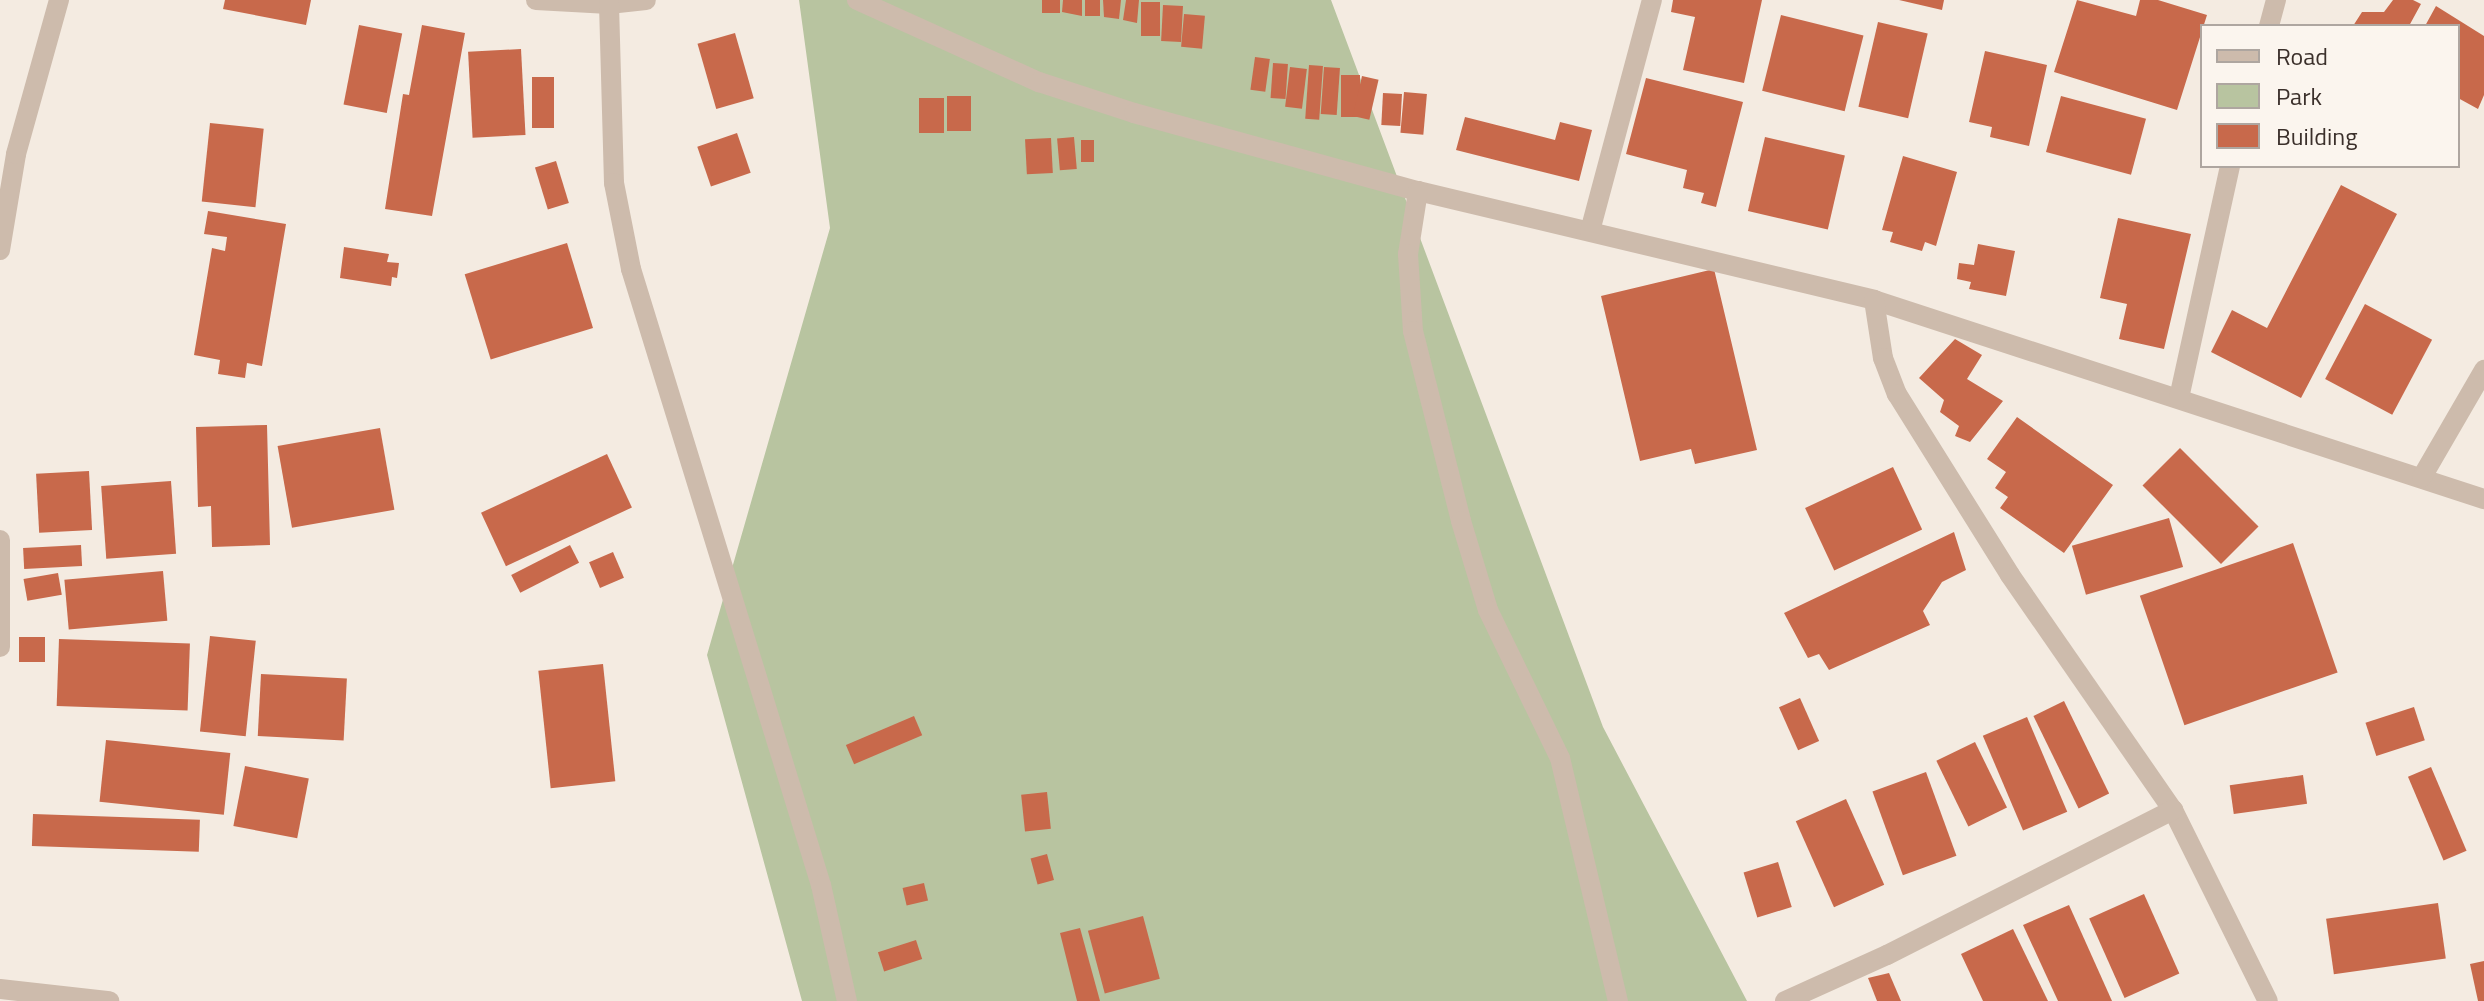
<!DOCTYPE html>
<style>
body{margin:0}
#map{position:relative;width:2484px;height:1001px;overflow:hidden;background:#f4ebe1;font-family:"Titillium Web",sans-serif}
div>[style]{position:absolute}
.green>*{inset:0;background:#b8c4a0}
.building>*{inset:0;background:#c8694b;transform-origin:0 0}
.minor>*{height:20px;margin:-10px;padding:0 10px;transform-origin:10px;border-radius:10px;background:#cdbbac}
span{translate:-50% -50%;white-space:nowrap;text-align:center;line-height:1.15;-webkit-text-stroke:8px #fbf5ee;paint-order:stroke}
.legend{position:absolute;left:2200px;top:24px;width:260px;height:144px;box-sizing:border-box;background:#fbf5ee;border:2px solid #aea6a0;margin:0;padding:10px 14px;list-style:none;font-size:24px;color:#3b302b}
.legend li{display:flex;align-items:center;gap:16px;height:40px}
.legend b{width:40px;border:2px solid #aea6a0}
</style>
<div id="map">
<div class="green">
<div style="clip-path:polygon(799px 0,1331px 0,1603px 727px,1747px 1001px,802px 1001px,707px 655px,830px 228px)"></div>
</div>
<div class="building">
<div style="clip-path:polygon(225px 0,311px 0,306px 25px,223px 9px)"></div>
<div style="left:1042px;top:0;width:18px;height:13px"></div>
<div style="clip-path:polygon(1063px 0,1082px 0,1082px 16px,1062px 12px)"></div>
<div style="left:1085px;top:0;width:15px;height:16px"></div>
<div style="clip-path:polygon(1103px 0,1121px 0,1119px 19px,1104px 17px)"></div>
<div style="clip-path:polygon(1126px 0,1139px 0,1137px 23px,1123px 20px)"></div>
<div style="clip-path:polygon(1673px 0,1762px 0,1744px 83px,1683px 70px,1695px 17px,1671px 12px)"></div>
<div style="clip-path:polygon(1899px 0,1944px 0,1942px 10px)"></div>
<div style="clip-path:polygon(2077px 0,2136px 16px,2140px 0,2158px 0,2207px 15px,2177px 110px,2054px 72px)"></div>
<div style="clip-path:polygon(2393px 0,2413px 0,2421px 4px,2409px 26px,2353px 26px,2362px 12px,2384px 12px)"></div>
<div style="left:1141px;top:2px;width:19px;height:34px"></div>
<div style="left:1163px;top:5px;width:20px;height:36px;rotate:3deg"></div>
<div style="clip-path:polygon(2436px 6px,2484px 36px,2484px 95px,2478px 109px,2458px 98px,2458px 26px,2425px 26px)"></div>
<div style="left:1184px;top:14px;width:21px;height:33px;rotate:5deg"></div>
<div style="left:1781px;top:15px;width:85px;height:78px;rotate:14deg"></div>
<div style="left:1878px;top:22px;width:51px;height:87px;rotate:13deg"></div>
<div style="left:359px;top:25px;width:44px;height:81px;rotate:11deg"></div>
<div style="clip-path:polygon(422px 25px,465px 33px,432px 216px,385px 209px,403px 94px,409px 95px)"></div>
<div style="left:735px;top:33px;width:68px;height:39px;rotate:74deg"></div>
<div style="left:521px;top:49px;width:86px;height:53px;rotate:87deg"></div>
<div style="clip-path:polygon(1985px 51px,2047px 65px,2029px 146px,1990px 137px,1992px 127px,1969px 122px)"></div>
<div style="left:1255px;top:57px;width:15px;height:33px;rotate:8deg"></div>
<div style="left:1273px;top:63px;width:15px;height:35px;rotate:4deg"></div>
<div style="left:1309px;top:65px;width:14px;height:54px;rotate:4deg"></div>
<div style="left:1290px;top:67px;width:17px;height:40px;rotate:7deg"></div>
<div style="left:1324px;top:67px;width:16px;height:47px;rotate:4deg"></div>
<div style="left:1341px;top:75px;width:19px;height:42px"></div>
<div style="left:1362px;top:76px;width:17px;height:41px;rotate:13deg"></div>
<div style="left:532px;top:77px;width:22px;height:51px"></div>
<div style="clip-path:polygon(1646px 78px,1743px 102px,1716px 207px,1701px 203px,1704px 193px,1683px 188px,1687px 170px,1626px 154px)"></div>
<div style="left:1404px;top:92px;width:23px;height:41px;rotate:5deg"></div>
<div style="left:1383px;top:93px;width:19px;height:32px;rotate:3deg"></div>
<div style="left:947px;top:96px;width:24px;height:35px"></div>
<div style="left:2061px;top:96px;width:88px;height:58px;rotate:15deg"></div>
<div style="left:919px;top:98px;width:25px;height:35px"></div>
<div style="clip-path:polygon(1465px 117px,1555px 140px,1560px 122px,1592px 130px,1579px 181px,1456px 150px)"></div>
<div style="left:210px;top:123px;width:54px;height:79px;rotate:6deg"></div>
<div style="left:737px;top:133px;width:42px;height:42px;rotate:71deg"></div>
<div style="left:1074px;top:137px;width:32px;height:17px;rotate:85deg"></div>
<div style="left:1765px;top:137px;width:82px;height:76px;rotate:13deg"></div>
<div style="left:1051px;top:138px;width:35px;height:26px;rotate:87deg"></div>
<div style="left:1081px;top:140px;width:13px;height:22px"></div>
<div style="clip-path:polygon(1903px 156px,1957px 172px,1936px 246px,1925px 242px,1922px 251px,1890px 242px,1893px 232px,1882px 230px)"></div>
<div style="left:556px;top:161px;width:44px;height:22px;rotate:73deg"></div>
<div style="clip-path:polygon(2341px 185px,2397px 214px,2301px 398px,2211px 352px,2232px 310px,2267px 328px)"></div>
<div style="clip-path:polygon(208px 211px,286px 224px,262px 366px,247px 363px,245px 378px,218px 374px,220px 360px,194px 355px,212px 248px,225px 251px,227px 237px,204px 234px)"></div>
<div style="clip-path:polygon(2118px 218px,2191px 234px,2164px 349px,2119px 339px,2127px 304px,2100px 298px)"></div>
<div style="left:567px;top:243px;width:89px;height:107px;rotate:73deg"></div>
<div style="clip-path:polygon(1978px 244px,2015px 251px,2006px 296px,1969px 289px,1971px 282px,1957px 279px,1959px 263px,1974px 265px)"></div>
<div style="clip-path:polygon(344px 247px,389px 254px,387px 262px,399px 263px,397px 278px,392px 277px,391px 286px,340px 278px)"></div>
<div style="clip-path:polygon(1714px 269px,1757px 450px,1695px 464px,1691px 449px,1640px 461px,1601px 296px)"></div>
<div style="left:2365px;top:304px;width:76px;height:85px;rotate:28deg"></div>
<div style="clip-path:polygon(1955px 339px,1982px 355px,1967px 379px,2003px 401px,1970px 442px,1955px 436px,1959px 426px,1940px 412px,1944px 400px,1919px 378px)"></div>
<div style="clip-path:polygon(2017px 417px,2113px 485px,2064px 553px,2000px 508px,2008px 497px,1995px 488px,2006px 472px,1987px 459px)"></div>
<div style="clip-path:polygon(267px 425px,270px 545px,212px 547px,211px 506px,198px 507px,196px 427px)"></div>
<div style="left:380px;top:428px;width:83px;height:104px;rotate:80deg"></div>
<div style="left:2180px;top:448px;width:111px;height:53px;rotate:45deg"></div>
<div style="left:607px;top:454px;width:59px;height:139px;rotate:65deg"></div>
<div style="left:1893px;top:467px;width:69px;height:97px;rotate:65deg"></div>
<div style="left:89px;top:471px;width:59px;height:53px;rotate:87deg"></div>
<div style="left:171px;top:481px;width:73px;height:70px;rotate:86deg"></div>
<div style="left:2169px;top:518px;width:51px;height:101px;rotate:74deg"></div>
<div style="clip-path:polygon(1954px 532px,1966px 570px,1942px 582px,1923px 611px,1930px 625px,1829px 670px,1819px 654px,1808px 658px,1784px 613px)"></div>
<div style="left:2293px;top:543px;width:137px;height:162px;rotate:71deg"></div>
<div style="left:81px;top:545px;width:21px;height:58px;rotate:87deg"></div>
<div style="left:570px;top:545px;width:20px;height:66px;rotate:63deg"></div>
<div style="left:613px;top:552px;width:28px;height:26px;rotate:67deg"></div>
<div style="left:163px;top:571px;width:50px;height:99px;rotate:85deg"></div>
<div style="left:58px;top:573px;width:22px;height:35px;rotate:80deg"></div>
<div style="left:210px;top:636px;width:46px;height:96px;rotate:6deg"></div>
<div style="left:19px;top:637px;width:26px;height:25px"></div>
<div style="left:59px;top:639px;width:131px;height:67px;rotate:2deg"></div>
<div style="left:603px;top:664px;width:118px;height:65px;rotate:84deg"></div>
<div style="left:261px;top:674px;width:86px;height:62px;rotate:3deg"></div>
<div style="left:1800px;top:698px;width:47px;height:23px;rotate:66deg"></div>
<div style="left:2064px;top:701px;width:103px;height:34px;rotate:64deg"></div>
<div style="left:2414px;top:707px;width:35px;height:51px;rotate:72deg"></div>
<div style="left:914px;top:716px;width:21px;height:74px;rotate:67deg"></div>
<div style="left:2027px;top:717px;width:103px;height:48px;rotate:67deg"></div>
<div style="left:106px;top:740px;width:125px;height:62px;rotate:6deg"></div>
<div style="left:1975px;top:742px;width:73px;height:43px;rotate:64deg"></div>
<div style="left:245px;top:766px;width:65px;height:61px;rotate:11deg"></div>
<div style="left:2431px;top:767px;width:91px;height:25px;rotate:67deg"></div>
<div style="left:1926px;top:772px;width:89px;height:57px;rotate:70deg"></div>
<div style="left:2303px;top:775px;width:29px;height:74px;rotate:82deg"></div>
<div style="left:1047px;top:792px;width:37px;height:26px;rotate:84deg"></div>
<div style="left:1846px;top:799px;width:94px;height:55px;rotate:66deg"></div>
<div style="left:33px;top:814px;width:167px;height:32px;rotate:2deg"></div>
<div style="left:1047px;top:854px;width:27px;height:17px;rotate:75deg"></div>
<div style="left:1778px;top:862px;width:47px;height:36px;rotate:73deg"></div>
<div style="left:924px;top:883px;width:18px;height:22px;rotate:77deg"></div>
<div style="left:2144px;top:894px;width:87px;height:60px;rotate:66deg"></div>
<div style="left:2438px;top:903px;width:56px;height:113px;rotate:82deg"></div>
<div style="clip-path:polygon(2069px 905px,2112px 1001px,2058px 1001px,2023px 925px)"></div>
<div style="left:1143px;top:916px;width:65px;height:57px;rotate:75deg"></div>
<div style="clip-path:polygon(1080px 928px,1100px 1001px,1077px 1001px,1060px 933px)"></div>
<div style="clip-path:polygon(2013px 929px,2048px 1001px,1983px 1001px,1961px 954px)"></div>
<div style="left:916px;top:940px;width:20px;height:40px;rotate:72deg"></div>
<div style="clip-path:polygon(2484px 961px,2484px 1001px,2478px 1001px,2470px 964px)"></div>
<div style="clip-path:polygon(1889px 973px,1901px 1001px,1877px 1001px,1868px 978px)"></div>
</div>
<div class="minor">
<div style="left:536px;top:0;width:73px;rotate:3.1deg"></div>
<div style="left:609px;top:4px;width:37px;rotate:-6deg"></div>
<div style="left:857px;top:0;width:200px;rotate:24.3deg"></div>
<div style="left:1039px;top:82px;width:100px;rotate:18.1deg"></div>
<div style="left:1134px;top:113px;width:295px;rotate:15.4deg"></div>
<div style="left:1418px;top:191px;width:469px;rotate:13.4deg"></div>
<div style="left:1874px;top:300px;width:642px;rotate:18.07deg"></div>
<div style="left:609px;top:4px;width:179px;rotate:88.4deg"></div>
<div style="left:614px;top:183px;width:88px;rotate:78.8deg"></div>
<div style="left:631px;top:269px;width:645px;rotate:72.86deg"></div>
<div style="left:821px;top:885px;width:119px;rotate:77.4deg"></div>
<div style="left:2269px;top:26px;width:27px;rotate:-75deg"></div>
<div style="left:1418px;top:191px;width:64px;rotate:99deg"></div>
<div style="left:1408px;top:254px;width:77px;rotate:86.3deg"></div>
<div style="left:1413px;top:331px;width:196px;rotate:75.8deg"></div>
<div style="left:1461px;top:521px;width:93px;rotate:73.1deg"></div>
<div style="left:1488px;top:610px;width:165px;rotate:64.1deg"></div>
<div style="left:1560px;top:758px;width:250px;rotate:76.6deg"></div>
<div style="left:1590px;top:231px;width:239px;rotate:-75deg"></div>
<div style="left:0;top:250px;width:97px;rotate:-80.5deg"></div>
<div style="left:16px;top:154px;width:160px;rotate:-74.4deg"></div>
<div style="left:1874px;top:300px;width:59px;rotate:81.2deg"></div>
<div style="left:1883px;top:358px;width:39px;rotate:69deg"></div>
<div style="left:1897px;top:394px;width:213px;rotate:58deg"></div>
<div style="left:2010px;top:575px;width:286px;rotate:55.3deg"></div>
<div style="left:2173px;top:810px;width:213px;rotate:63.6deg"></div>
<div style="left:2179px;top:398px;width:238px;rotate:-77.6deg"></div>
<div style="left:2422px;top:477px;width:124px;rotate:-59.9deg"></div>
<div style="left:0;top:540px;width:107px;rotate:90deg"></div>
<div style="left:0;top:989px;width:110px;rotate:6.3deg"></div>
<div style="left:1785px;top:1001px;width:112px;rotate:-24.3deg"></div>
<div style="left:1887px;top:955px;width:321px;rotate:-26.9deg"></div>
</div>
<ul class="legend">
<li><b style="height:10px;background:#cdbbac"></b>Road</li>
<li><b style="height:22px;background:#b8c4a0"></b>Park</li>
<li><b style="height:22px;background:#c8694b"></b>Building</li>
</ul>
</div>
